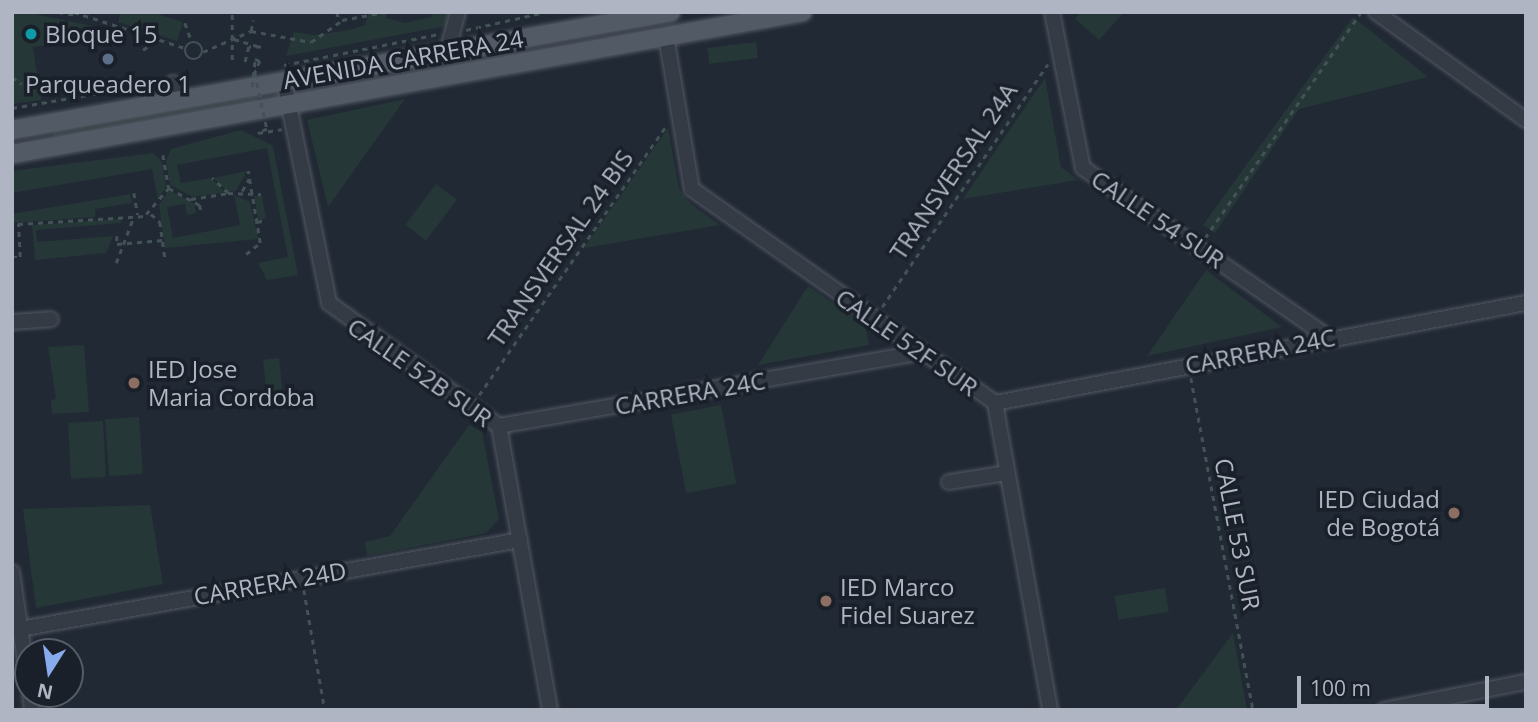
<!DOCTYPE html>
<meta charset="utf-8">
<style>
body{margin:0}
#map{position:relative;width:1538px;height:722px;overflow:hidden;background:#212934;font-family:"Open Sans",sans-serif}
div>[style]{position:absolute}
.green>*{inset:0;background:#263737;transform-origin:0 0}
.path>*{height:2.5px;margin-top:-1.25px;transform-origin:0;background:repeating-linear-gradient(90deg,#425255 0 5px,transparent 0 10px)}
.path>.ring{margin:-1.25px;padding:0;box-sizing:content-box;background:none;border:2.5px solid #425255;border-radius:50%}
.roads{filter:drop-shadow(0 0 2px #525863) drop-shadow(0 0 2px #525863)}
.minor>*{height:14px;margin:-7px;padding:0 7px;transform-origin:7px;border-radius:7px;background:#343b45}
.major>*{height:18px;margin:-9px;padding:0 9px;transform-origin:9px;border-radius:9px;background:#525a65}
.path-bridge>*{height:2.5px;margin-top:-1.25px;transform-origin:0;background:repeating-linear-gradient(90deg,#425255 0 5px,transparent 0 10px)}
.dots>*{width:19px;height:19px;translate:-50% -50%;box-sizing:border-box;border:4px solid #1a2029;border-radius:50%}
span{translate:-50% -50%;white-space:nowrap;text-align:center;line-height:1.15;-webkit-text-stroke:7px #1a2029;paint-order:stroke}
.poi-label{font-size:24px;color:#afb5c2}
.left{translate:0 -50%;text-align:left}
.right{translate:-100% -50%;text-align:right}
.street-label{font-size:24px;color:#afb5c2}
.frame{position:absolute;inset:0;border:14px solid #afb5c2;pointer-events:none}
.north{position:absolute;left:14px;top:638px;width:70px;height:70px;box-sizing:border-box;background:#1a2029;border:2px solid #565c66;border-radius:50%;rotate:192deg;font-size:19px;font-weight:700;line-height:28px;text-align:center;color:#afb5c2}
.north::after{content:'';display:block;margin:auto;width:24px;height:32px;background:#88abee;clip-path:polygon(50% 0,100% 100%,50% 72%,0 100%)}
.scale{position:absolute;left:1297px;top:676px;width:192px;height:32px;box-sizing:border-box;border:4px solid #afb5c2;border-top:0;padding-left:9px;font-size:21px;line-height:24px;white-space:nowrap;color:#afb5c2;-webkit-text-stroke:5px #1a2029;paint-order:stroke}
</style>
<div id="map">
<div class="green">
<div style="clip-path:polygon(12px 12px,25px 12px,126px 33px,33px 47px,41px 100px,12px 104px)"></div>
<div style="clip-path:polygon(121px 12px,151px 12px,183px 22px,177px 41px,118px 22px)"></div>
<div style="clip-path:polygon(369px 12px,387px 12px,386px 18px,405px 23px,431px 17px,433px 12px,449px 12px,446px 26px,286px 56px,294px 32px,314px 35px,350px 30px,365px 25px)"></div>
<div style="clip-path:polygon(1081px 12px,1124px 12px,1099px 40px,1075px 19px)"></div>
<div style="clip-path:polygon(1353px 17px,1428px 77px,1299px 109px,1215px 233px,1203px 225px)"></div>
<div style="left:756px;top:42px;width:16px;height:49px;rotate:83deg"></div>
<div style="clip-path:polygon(1045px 78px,1061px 167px,1078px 180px,963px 199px)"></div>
<div style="left:257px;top:94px;width:11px;height:208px;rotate:80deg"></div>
<div style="clip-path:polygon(405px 99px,328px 207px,307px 120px)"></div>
<div style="clip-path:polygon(668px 128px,679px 189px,691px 204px,720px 225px,584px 248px)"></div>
<div style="clip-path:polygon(241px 130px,273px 146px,298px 275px,267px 280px,258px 263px,288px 257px,267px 148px,177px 165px,181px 183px,211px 178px,225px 192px,193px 197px,170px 185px,166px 161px,171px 149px)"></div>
<div style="clip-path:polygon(153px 153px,162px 162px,166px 187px,158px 200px,152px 169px,12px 193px,12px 171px)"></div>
<div style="clip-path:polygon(247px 171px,236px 191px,228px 192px,213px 178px)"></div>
<div style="left:436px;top:184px;width:26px;height:51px;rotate:37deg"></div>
<div style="clip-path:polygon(169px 190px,194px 203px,196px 213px,187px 215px,185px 204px,167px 207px,173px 238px,240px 225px,234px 195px,250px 202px,258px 239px,165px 248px,159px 205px)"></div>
<div style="clip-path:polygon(130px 194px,132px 203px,95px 209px,95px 217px,12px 223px,12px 214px)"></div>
<div style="left:262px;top:195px;width:24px;height:8px;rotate:81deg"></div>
<div style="clip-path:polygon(121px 219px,121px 223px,36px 230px,37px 242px,113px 236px,106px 253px,35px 260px,32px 225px)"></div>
<div style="clip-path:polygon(1206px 270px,1282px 327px,1147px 356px)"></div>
<div style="clip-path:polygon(808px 286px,865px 325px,869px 345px,758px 365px)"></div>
<div style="clip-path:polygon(84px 345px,89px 412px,52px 414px,51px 400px,56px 399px,48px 347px)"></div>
<div style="left:279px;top:358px;width:40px;height:16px;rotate:84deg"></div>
<div style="left:721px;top:405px;width:80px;height:51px;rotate:79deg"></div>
<div style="left:139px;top:417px;width:57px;height:34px;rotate:86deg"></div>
<div style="left:103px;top:421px;width:56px;height:35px;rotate:87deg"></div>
<div style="clip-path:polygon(469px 425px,482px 432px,499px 519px,486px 533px,367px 556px,365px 542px,390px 536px)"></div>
<div style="clip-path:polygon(150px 505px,163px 584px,36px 608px,23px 509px)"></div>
<div style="left:1165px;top:588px;width:24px;height:51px;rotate:81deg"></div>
<div style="clip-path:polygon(1233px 633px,1247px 710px,1176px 710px)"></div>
</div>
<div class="path">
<div style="left:58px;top:12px;width:18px;rotate:9deg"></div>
<div style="left:74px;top:12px;width:117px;rotate:18deg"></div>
<div style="left:337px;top:12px;width:9px;rotate:77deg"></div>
<div style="left:185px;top:23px;width:20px;rotate:70deg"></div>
<div style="left:466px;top:30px;width:81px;rotate:-12.8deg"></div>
<div style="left:251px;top:31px;width:11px;rotate:-80deg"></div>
<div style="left:234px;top:39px;width:28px;rotate:17deg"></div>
<div style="left:261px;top:47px;width:12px;rotate:180deg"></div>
<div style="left:249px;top:47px;width:16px;rotate:104deg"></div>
<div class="ring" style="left:185px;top:42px;width:15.5px;height:15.5px"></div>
<div style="left:143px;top:50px;width:20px;rotate:-37deg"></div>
<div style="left:203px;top:52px;width:52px;rotate:-23.6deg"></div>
<div style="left:251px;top:31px;width:61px;rotate:10.4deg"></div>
<div style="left:311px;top:42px;width:38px;rotate:-35deg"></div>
<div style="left:342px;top:20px;width:44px;rotate:-10.5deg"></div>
<div style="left:232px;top:60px;width:48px;rotate:-90deg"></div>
<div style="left:284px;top:65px;width:158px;rotate:-11.3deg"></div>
<div style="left:12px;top:77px;width:12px;rotate:35deg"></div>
<div style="left:12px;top:108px;width:149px;rotate:-9.7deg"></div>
<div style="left:267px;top:129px;width:10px;rotate:156deg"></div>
<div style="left:258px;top:133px;width:24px;rotate:-9deg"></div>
<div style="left:163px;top:155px;width:34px;rotate:80deg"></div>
<div style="left:242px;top:191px;width:14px;rotate:-60deg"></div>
<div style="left:134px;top:193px;width:22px;rotate:80deg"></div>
<div style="left:228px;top:193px;width:33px;rotate:2deg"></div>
<div style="left:191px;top:199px;width:37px;rotate:-9deg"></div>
<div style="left:228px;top:193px;width:22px;rotate:-137deg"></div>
<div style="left:146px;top:214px;width:35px;rotate:-49deg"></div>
<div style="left:169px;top:188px;width:35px;rotate:29deg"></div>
<div style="left:200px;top:205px;width:7px;rotate:82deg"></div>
<div style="left:151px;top:214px;width:12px;rotate:42deg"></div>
<div style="left:160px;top:222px;width:37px;rotate:82deg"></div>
<div style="left:257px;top:222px;width:9px;rotate:-13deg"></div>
<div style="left:117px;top:236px;width:8px;rotate:90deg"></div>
<div style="left:117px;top:244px;width:46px;rotate:-5deg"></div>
<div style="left:1205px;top:238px;width:275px;rotate:-55.4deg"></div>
<div style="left:246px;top:254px;width:18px;rotate:-38deg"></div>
<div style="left:260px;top:243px;width:73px;rotate:-99.5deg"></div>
<div style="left:12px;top:257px;width:8px"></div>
<div style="left:20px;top:257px;width:33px;rotate:-93deg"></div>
<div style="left:18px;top:224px;width:128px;rotate:-3.6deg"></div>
<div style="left:116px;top:263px;width:50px;rotate:-69deg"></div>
<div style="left:882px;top:307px;width:294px;rotate:-55.7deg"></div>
<div style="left:1191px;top:378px;width:338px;rotate:79.4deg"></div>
<div style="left:479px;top:395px;width:329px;rotate:-55.2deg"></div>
<div style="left:304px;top:590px;width:122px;rotate:80.1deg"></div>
<div style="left:1351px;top:710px;width:20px;rotate:-11deg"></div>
</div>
<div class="roads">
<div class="minor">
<div style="left:1052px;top:12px;width:159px;rotate:78.8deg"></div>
<div style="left:1083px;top:168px;width:299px;rotate:34.6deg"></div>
<div style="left:1376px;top:12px;width:185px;rotate:35.8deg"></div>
<div style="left:666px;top:36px;width:155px;rotate:80.4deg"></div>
<div style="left:692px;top:189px;width:371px;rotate:35.2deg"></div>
<div style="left:995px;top:403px;width:312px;rotate:79.8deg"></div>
<div style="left:447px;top:52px;width:41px;rotate:-74.6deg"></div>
<div style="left:284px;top:81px;width:227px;rotate:78.5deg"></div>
<div style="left:329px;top:303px;width:210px;rotate:35.9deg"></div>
<div style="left:499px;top:426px;width:289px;rotate:79.8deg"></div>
<div style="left:173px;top:83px;width:17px;rotate:83deg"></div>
<div style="left:12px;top:322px;width:39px;rotate:-4deg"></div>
<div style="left:995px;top:403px;width:540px;rotate:-10.67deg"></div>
<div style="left:499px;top:426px;width:429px;rotate:-9.9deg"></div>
<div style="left:949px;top:482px;width:59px;rotate:-8.8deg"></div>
<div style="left:12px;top:572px;width:111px;rotate:81.7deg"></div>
<div style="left:20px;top:629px;width:508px;rotate:-10.09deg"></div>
<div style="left:30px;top:694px;width:16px;rotate:83deg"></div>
<div style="left:1384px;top:710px;width:145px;rotate:-11.2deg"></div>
</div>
<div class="major">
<div style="left:12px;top:130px;width:669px;rotate:-10.15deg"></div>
<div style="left:12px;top:154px;width:803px;rotate:-10.19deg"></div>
</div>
</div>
<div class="path-bridge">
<div style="left:252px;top:87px;width:28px;rotate:-84deg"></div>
<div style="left:255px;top:59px;width:5px;rotate:22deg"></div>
<div style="left:260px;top:61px;width:13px;rotate:113deg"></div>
<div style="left:255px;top:73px;width:57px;rotate:77.9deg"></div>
</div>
<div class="dots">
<div style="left:31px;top:34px;background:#0f9aa8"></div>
<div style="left:108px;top:59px;background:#5c6f8a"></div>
<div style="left:134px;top:383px;background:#8d6e63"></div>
<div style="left:1454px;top:513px;background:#8d6e63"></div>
<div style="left:826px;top:601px;background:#8d6e63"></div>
</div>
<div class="poi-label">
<span class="left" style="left:45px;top:34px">Bloque 15</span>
<span style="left:108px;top:84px">Parqueadero 1</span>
<span class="left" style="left:148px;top:383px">IED Jose<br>Maria Cordoba</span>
<span class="right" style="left:1440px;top:513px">IED Ciudad<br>de Bogotá</span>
<span class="left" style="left:840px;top:601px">IED Marco<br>Fidel Suarez</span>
</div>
<div class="street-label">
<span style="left:403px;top:59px;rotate:-10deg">AVENIDA CARRERA 24</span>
<span style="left:953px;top:171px;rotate:-56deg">TRANSVERSAL 24A</span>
<span style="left:1158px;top:219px;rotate:34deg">CALLE 54 SUR</span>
<span style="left:560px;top:248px;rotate:-55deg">TRANSVERSAL 24 BIS</span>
<span style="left:907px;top:342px;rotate:35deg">CALLE 52F SUR</span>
<span style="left:1260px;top:351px;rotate:-11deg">CARRERA 24C</span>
<span style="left:420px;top:372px;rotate:35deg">CALLE 52B SUR</span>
<span style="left:690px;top:393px;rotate:-10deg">CARRERA 24C</span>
<span style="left:1238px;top:534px;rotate:79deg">CALLE 53 SUR</span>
<span style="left:270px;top:583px;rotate:-10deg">CARRERA 24D</span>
</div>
<div class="frame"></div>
<div class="north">N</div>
<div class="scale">100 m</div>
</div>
